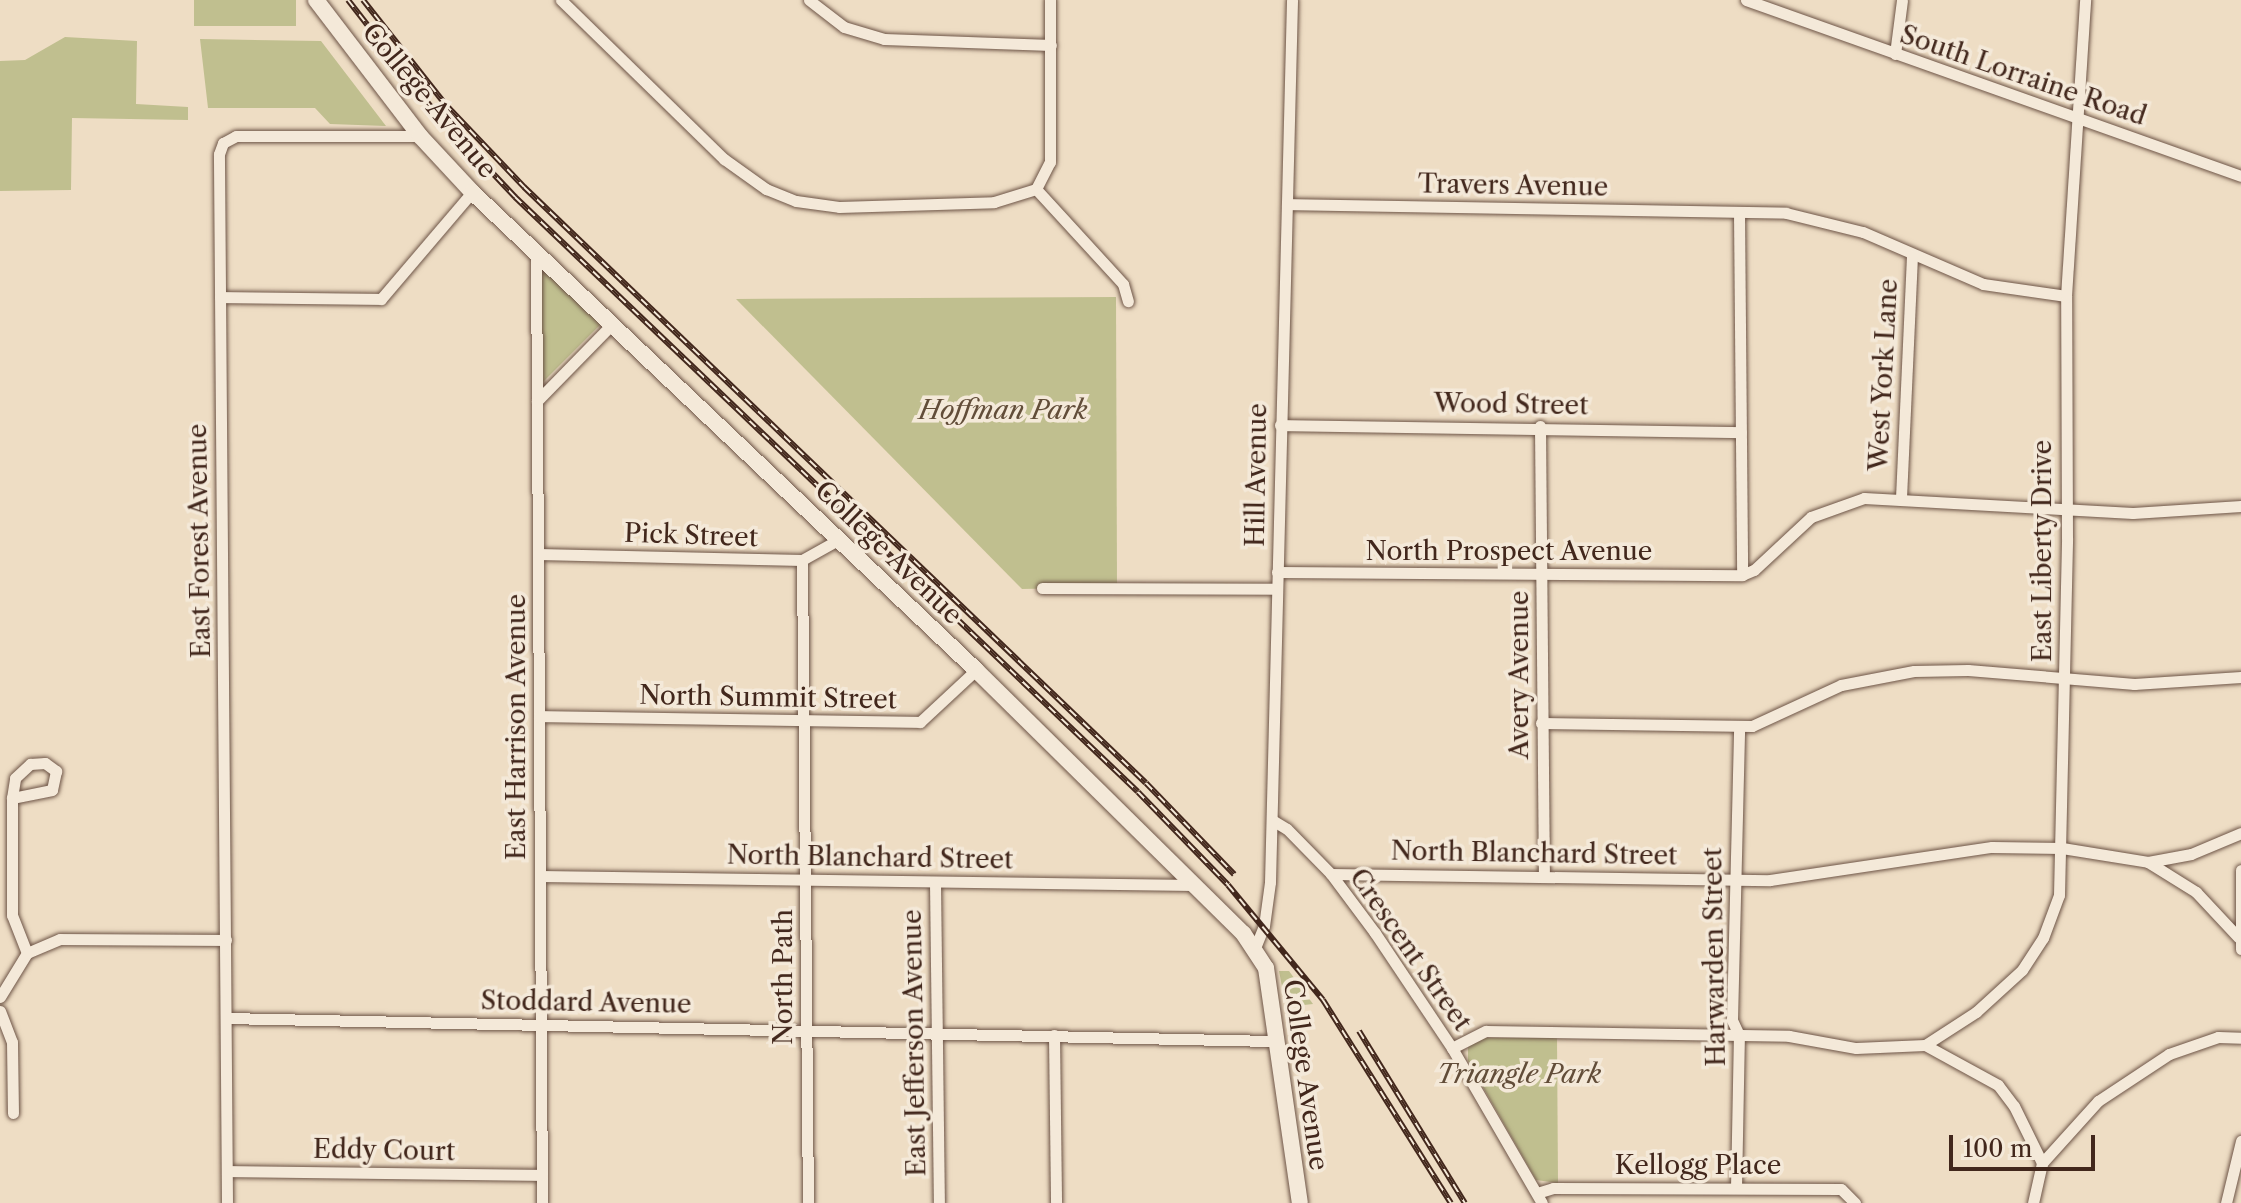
<!DOCTYPE html>
<style>
body{margin:0}
#map{position:relative;width:2241px;height:1203px;overflow:hidden;background:#eeddc4;font-family:"Libre Caslon Text",serif}
div>[style]{position:absolute}
.green>*{inset:0;background:#c0bf8f;transform-origin:0 0}
.roads{filter:drop-shadow(0 0 2px #6d5446) drop-shadow(0 0 2px #6d5446)}
.street>*{height:11px;margin:-5.5px;padding:0 5.5px;transform-origin:5.5px;border-radius:5.5px;background:#f4e9d9}
.secondary>*{height:16px;margin:-8px;padding:0 8px;transform-origin:8px;border-radius:8px;background:#f4e9d9}
.rail>*{height:6px;margin-top:-3px;transform-origin:0;background:repeating-linear-gradient(90deg,#f4e9d9 0 9px,#42271c 0 18px);box-sizing:border-box;border-block:2px solid #42271c}
span{translate:-50% -50%;white-space:nowrap;text-align:center;line-height:1.15;-webkit-text-stroke:7px #f4e9d9;paint-order:stroke}
.street-label{font-size:26px;color:#42271c}
.park-label{font-size:26px;color:#624d39;font-style:italic}
.scale{position:absolute;left:1949px;top:1135px;width:146px;height:36px;box-sizing:border-box;border:4px solid #42271c;border-top:0;padding-left:10px;font-size:24px;line-height:28px;white-space:nowrap;color:#42271c;-webkit-text-stroke:6px #f4e9d9;paint-order:stroke}
</style>
<div id="map">
<div class="green">
<div style="left:194px;top:0;width:102px;height:26px"></div>
<div style="clip-path:polygon(65px 37px,137px 41px,136px 104px,188px 107px,188px 120px,72px 118px,71px 190px,0 191px,0 61px,25px 60px)"></div>
<div style="clip-path:polygon(200px 39px,321px 41px,386px 126px,330px 124px,315px 108px,208px 108px)"></div>
<div style="clip-path:polygon(539px 258px,605px 320px,540px 385px)"></div>
<div style="clip-path:polygon(1116px 297px,1117px 587px,1022px 589px,736px 299px)"></div>
<div style="clip-path:polygon(1279px 971px,1289px 971px,1313px 1004px,1286px 1007px)"></div>
<div style="clip-path:polygon(1484px 1038px,1557px 1038px,1558px 1183px,1536px 1180px,1468px 1061px,1468px 1047px)"></div>
</div>
<div class="roads">
<div class="street">
<div style="left:561px;top:0;width:228px;rotate:44.3deg"></div>
<div style="left:724px;top:159px;width:52px;rotate:35.5deg"></div>
<div style="left:766px;top:189px;width:32px;rotate:22deg"></div>
<div style="left:796px;top:201px;width:43px;rotate:7.9deg"></div>
<div style="left:839px;top:207px;width:155px;rotate:-1.8deg"></div>
<div style="left:994px;top:202px;width:44px;rotate:-17.2deg"></div>
<div style="left:1036px;top:189px;width:129px;rotate:47.5deg"></div>
<div style="left:1123px;top:284px;width:18px;rotate:74deg"></div>
<div style="left:809px;top:0;width:44px;rotate:37.6deg"></div>
<div style="left:844px;top:27px;width:42px;rotate:16.7deg"></div>
<div style="left:884px;top:39px;width:167px;rotate:2.1deg"></div>
<div style="left:1746px;top:0;width:525px;rotate:19.57deg"></div>
<div style="left:1895px;top:54px;width:54px;rotate:-82.6deg"></div>
<div style="left:1036px;top:189px;width:30px;rotate:-63deg"></div>
<div style="left:1050px;top:162px;width:162px;rotate:-90deg"></div>
<div style="left:1287px;top:204px;width:499px;rotate:1deg"></div>
<div style="left:1786px;top:213px;width:79px;rotate:13.9deg"></div>
<div style="left:1863px;top:232px;width:131px;rotate:23.4deg"></div>
<div style="left:1983px;top:284px;width:84px;rotate:8.2deg"></div>
<div style="left:1739px;top:212px;width:363px;rotate:89.5deg"></div>
<div style="left:536px;top:252px;width:951px;rotate:89.64deg"></div>
<div style="left:220px;top:297px;width:161px;rotate:0.7deg"></div>
<div style="left:381px;top:299px;width:140px;rotate:-49.6deg"></div>
<div style="left:537px;top:401px;width:109px;rotate:-45.7deg"></div>
<div style="left:1280px;top:425px;width:461px;rotate:0.9deg"></div>
<div style="left:1540px;top:426px;width:449px;rotate:89.5deg"></div>
<div style="left:1901px;top:498px;width:243px;rotate:-87.4deg"></div>
<div style="left:538px;top:554px;width:264px;rotate:1.3deg"></div>
<div style="left:802px;top:560px;width:41px;rotate:-29.1deg"></div>
<div style="left:802px;top:560px;width:643px;rotate:89.47deg"></div>
<div style="left:1277px;top:572px;width:465px;rotate:0.4deg"></div>
<div style="left:1742px;top:575px;width:13px;rotate:-23deg"></div>
<div style="left:1754px;top:570px;width:78px;rotate:-42.9deg"></div>
<div style="left:1811px;top:517px;width:56px;rotate:-19.7deg"></div>
<div style="left:1864px;top:498px;width:269px;rotate:3.2deg"></div>
<div style="left:2133px;top:513px;width:108px;rotate:-3.7deg"></div>
<div style="left:1042px;top:588px;width:234px;rotate:0.2deg"></div>
<div style="left:539px;top:716px;width:381px;rotate:0.9deg"></div>
<div style="left:920px;top:722px;width:76px;rotate:-42.9deg"></div>
<div style="left:1541px;top:723px;width:211px;rotate:0.8deg"></div>
<div style="left:1752px;top:726px;width:98px;rotate:-24.7deg"></div>
<div style="left:1841px;top:685px;width:74px;rotate:-10.9deg"></div>
<div style="left:1914px;top:671px;width:54px;rotate:-1.1deg"></div>
<div style="left:1968px;top:670px;width:167px;rotate:4.8deg"></div>
<div style="left:2134px;top:684px;width:107px;rotate:-3.7deg"></div>
<div style="left:12px;top:798px;width:20px;rotate:-81deg"></div>
<div style="left:15px;top:778px;width:21px;rotate:-43deg"></div>
<div style="left:30px;top:764px;width:15px;rotate:-4deg"></div>
<div style="left:45px;top:763px;width:14px;rotate:36deg"></div>
<div style="left:56px;top:771px;width:19px;rotate:102deg"></div>
<div style="left:52px;top:790px;width:41px;rotate:168.7deg"></div>
<div style="left:12px;top:798px;width:117px;rotate:90deg"></div>
<div style="left:12px;top:915px;width:41px;rotate:68.5deg"></div>
<div style="left:1272px;top:820px;width:17px;rotate:31deg"></div>
<div style="left:1287px;top:829px;width:63px;rotate:45.6deg"></div>
<div style="left:1331px;top:874px;width:74px;rotate:53.3deg"></div>
<div style="left:1375px;top:933px;width:138px;rotate:56.2deg"></div>
<div style="left:1452px;top:1048px;width:179px;rotate:59.9deg"></div>
<div style="left:2148px;top:862px;width:57px;rotate:32deg"></div>
<div style="left:2196px;top:892px;width:62px;rotate:47deg"></div>
<div style="left:2241px;top:870px;width:79px;rotate:90deg"></div>
<div style="left:1331px;top:874px;width:439px;rotate:0.8deg"></div>
<div style="left:1770px;top:880px;width:224px;rotate:-8.5deg"></div>
<div style="left:1992px;top:847px;width:70px;rotate:0.8deg"></div>
<div style="left:2062px;top:848px;width:87px;rotate:9.2deg"></div>
<div style="left:2148px;top:862px;width:44px;rotate:-10.5deg"></div>
<div style="left:2191px;top:854px;width:54px;rotate:-22.8deg"></div>
<div style="left:540px;top:876px;width:654px;rotate:0.79deg"></div>
<div style="left:935px;top:882px;width:321px;rotate:89.3deg"></div>
<div style="left:1255px;top:948px;width:24px;rotate:-68deg"></div>
<div style="left:1264px;top:926px;width:44px;rotate:-82.2deg"></div>
<div style="left:1270px;top:882px;width:882px;rotate:-88.57deg"></div>
<div style="left:0;top:997px;width:52px;rotate:-58.5deg"></div>
<div style="left:27px;top:953px;width:36px;rotate:-23deg"></div>
<div style="left:60px;top:939px;width:166px;rotate:0.3deg"></div>
<div style="left:0;top:1011px;width:33px;rotate:69deg"></div>
<div style="left:12px;top:1042px;width:71px;rotate:89.2deg"></div>
<div style="left:226px;top:1018px;width:1049px;rotate:1.26deg"></div>
<div style="left:1054px;top:1035px;width:168px;rotate:89.3deg"></div>
<div style="left:1925px;top:1045px;width:61px;rotate:-32.9deg"></div>
<div style="left:1976px;top:1012px;width:62px;rotate:-42.4deg"></div>
<div style="left:2022px;top:970px;width:38px;rotate:-57deg"></div>
<div style="left:2043px;top:938px;width:46px;rotate:-69.6deg"></div>
<div style="left:2059px;top:895px;width:357px;rotate:-88.7deg"></div>
<div style="left:2067px;top:538px;width:242px;rotate:-90.2deg"></div>
<div style="left:2066px;top:296px;width:297px;rotate:-86.3deg"></div>
<div style="left:1452px;top:1048px;width:38px;rotate:-27deg"></div>
<div style="left:1486px;top:1031px;width:303px;rotate:0.9deg"></div>
<div style="left:1789px;top:1036px;width:68px;rotate:10.2deg"></div>
<div style="left:1856px;top:1048px;width:69px;rotate:-2.5deg"></div>
<div style="left:1925px;top:1045px;width:83px;rotate:28.7deg"></div>
<div style="left:1998px;top:1085px;width:26px;rotate:53deg"></div>
<div style="left:2014px;top:1106px;width:64px;rotate:63.8deg"></div>
<div style="left:227px;top:1171px;width:315px;rotate:0.7deg"></div>
<div style="left:1736px;top:1188px;width:153px;rotate:-88.9deg"></div>
<div style="left:1739px;top:1035px;width:17px;rotate:-115deg"></div>
<div style="left:1732px;top:1020px;width:294px;rotate:-88.6deg"></div>
<div style="left:1537px;top:1193px;width:17px;rotate:-17deg"></div>
<div style="left:1553px;top:1188px;width:288px;rotate:0.2deg"></div>
<div style="left:1841px;top:1189px;width:20px;rotate:45deg"></div>
<div style="left:227px;top:1203px;width:1049px;rotate:-90.44deg"></div>
<div style="left:219px;top:154px;width:12px;rotate:-70deg"></div>
<div style="left:223px;top:143px;width:15px;rotate:-28deg"></div>
<div style="left:236px;top:136px;width:184px"></div>
<div style="left:2033px;top:1203px;width:41px;rotate:-77.3deg"></div>
<div style="left:2042px;top:1163px;width:84px;rotate:-47.9deg"></div>
<div style="left:2098px;top:1101px;width:85px;rotate:-33.5deg"></div>
<div style="left:2169px;top:1054px;width:52px;rotate:-19.1deg"></div>
<div style="left:2218px;top:1037px;width:23px;rotate:2deg"></div>
<div style="left:2226px;top:1203px;width:64px;rotate:-76.4deg"></div>
</div>
<div class="secondary">
<div style="left:316px;top:0;width:171px;rotate:52.6deg"></div>
<div style="left:420px;top:136px;width:76px;rotate:47.1deg"></div>
<div style="left:472px;top:192px;width:695px;rotate:43.48deg"></div>
<div style="left:976px;top:670px;width:375px;rotate:44.6deg"></div>
<div style="left:1243px;top:933px;width:42px;rotate:56.7deg"></div>
<div style="left:1266px;top:968px;width:237px;rotate:81.8deg"></div>
</div>
</div>
<div class="rail">
<div style="left:348px;top:0;width:142px;rotate:52.2deg"></div>
<div style="left:435px;top:112px;width:117px;rotate:46.7deg"></div>
<div style="left:515px;top:197px;width:861px;rotate:43.68deg"></div>
<div style="left:1138px;top:792px;width:129px;rotate:45.9deg"></div>
<div style="left:1228px;top:885px;width:149px;rotate:50.4deg"></div>
<div style="left:1323px;top:1000px;width:240px;rotate:57.8deg"></div>
<div style="left:363px;top:0;width:132px;rotate:51.7deg"></div>
<div style="left:445px;top:104px;width:115px;rotate:46.4deg"></div>
<div style="left:524px;top:187px;width:861px;rotate:43.78deg"></div>
<div style="left:1146px;top:783px;width:127px;rotate:46deg"></div>
<div style="left:1359px;top:1031px;width:202px;rotate:58.4deg"></div>
</div>
<div class="street-label">
<span style="left:2023px;top:76px;rotate:19deg">South Lorraine Road</span>
<span style="left:429px;top:101px;rotate:50deg">College Avenue</span>
<span style="left:1513px;top:186px;rotate:1deg">Travers Avenue</span>
<span style="left:1884px;top:375px;rotate:-87deg">West York Lane</span>
<span style="left:1511px;top:405px;rotate:1deg">Wood Street</span>
<span style="left:1257px;top:475px;rotate:-89deg">Hill Avenue</span>
<span style="left:691px;top:536px;rotate:2deg">Pick Street</span>
<span style="left:200px;top:541px;rotate:-91deg">East Forest Avenue</span>
<span style="left:2043px;top:551px;rotate:-90deg">East Liberty Drive</span>
<span style="left:1509px;top:552px">North Prospect Avenue</span>
<span style="left:888px;top:553px;rotate:44deg">College Avenue</span>
<span style="left:1520px;top:675px;rotate:-90deg">Avery Avenue</span>
<span style="left:768px;top:698px;rotate:1deg">North Summit Street</span>
<span style="left:517px;top:727px;rotate:-90deg">East Harrison Avenue</span>
<span style="left:1534px;top:854px;rotate:1deg">North Blanchard Street</span>
<span style="left:870px;top:858px;rotate:1deg">North Blanchard Street</span>
<span style="left:1410px;top:950px;rotate:55deg">Crescent Street</span>
<span style="left:1715px;top:957px;rotate:-91deg">Harwarden Street</span>
<span style="left:784px;top:977px;rotate:-90deg">North Path</span>
<span style="left:586px;top:1003px;rotate:1deg">Stoddard Avenue</span>
<span style="left:915px;top:1043px;rotate:-91deg">East Jefferson Avenue</span>
<span style="left:1305px;top:1075px;rotate:82deg">College Avenue</span>
<span style="left:384px;top:1151px;rotate:1deg">Eddy Court</span>
<span style="left:1698px;top:1166px">Kellogg Place</span>
</div>
<div class="park-label">
<span style="left:1003px;top:411px">Hoffman Park</span>
<span style="left:1519px;top:1075px">Triangle Park</span>
</div>
<div class="scale">100 m</div>
</div>
